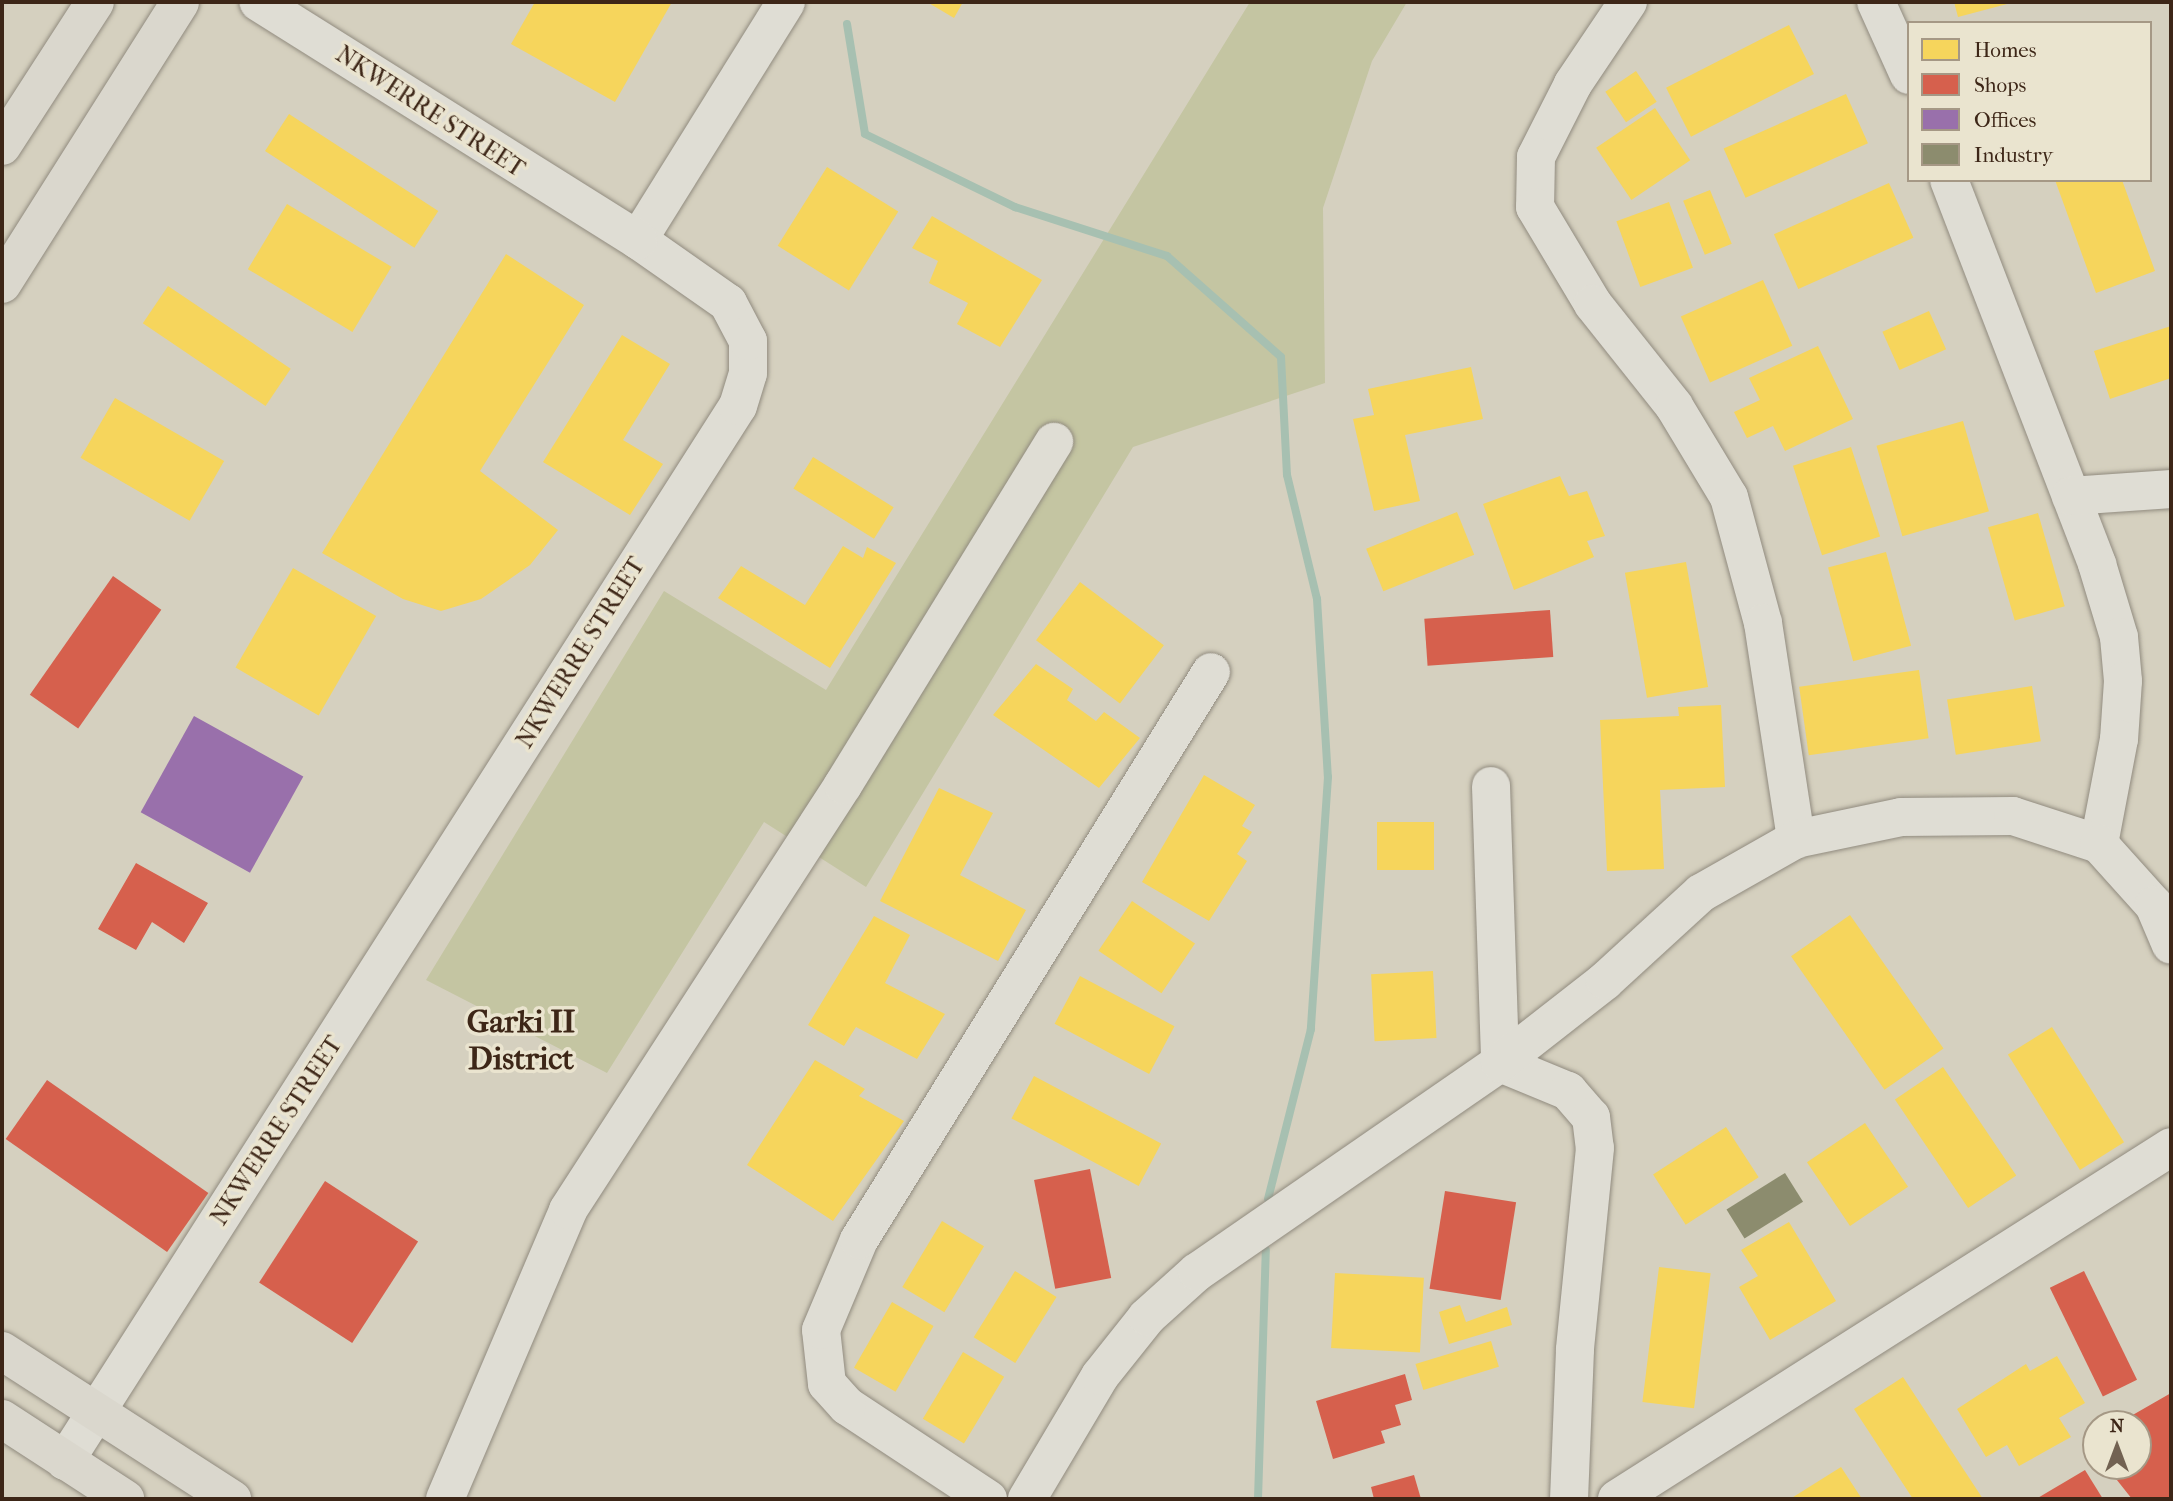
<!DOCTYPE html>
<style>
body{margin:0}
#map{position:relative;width:2173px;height:1501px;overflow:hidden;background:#d5d0bf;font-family:"IM FELL French Canon",serif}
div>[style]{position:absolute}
.green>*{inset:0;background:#c4c5a2}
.homes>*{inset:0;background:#f6d55c;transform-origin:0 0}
.shops>*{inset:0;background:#d6604d;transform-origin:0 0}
.offices>*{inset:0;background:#9970ab;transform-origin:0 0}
.industry>*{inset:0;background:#8c8c6e;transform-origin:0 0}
.stream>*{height:8px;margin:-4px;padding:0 4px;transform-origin:4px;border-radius:4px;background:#a7c0b1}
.roads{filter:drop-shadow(0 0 2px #918b7f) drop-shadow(0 0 2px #918b7f)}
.minor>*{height:38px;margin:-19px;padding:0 19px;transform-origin:19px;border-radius:19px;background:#dfddd4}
.major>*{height:38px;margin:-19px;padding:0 19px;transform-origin:19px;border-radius:19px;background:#dad7cd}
span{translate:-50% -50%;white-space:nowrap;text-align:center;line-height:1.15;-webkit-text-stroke:7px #eae4cf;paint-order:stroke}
.street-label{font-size:24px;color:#3d2617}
.district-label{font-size:32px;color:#3d2617;font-weight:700}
.frame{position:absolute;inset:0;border:4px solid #3d2617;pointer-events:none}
.legend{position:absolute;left:1907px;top:21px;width:245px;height:161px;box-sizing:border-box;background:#eae4cf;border:2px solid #a59885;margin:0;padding:9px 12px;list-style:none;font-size:21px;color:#3d2617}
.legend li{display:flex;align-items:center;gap:14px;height:35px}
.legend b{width:35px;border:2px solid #a59885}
.north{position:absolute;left:2082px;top:1410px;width:70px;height:70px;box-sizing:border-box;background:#eae4cf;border:2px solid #a59885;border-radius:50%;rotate:0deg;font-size:19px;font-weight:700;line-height:28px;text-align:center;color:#3d2617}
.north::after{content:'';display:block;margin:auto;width:24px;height:32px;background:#726252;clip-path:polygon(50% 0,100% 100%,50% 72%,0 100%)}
</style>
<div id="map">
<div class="green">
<div style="clip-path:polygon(1250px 2px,1407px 2px,1372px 61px,1323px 208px,1325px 383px,1133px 447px,866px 887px,764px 822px,607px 1073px,426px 980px,664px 591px,826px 690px)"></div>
</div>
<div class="homes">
<div style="clip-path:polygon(535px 2px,672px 2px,615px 102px,511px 44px)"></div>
<div style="clip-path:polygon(927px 2px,963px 2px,954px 18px)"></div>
<div style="clip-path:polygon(1954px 2px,2010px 2px,2011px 3px,1958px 17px)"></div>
<div style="left:1789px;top:25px;width:55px;height:138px;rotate:63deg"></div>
<div style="left:1636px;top:71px;width:37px;height:37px;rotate:56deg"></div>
<div style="left:1846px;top:94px;width:54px;height:134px;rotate:66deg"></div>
<div style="left:1655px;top:108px;width:63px;height:71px;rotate:56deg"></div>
<div style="left:289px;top:114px;width:178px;height:44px;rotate:33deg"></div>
<div style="left:827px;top:167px;width:84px;height:93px;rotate:32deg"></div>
<div style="clip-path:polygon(2055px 180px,2122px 180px,2155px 271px,2096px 293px)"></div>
<div style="left:1889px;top:183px;width:60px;height:126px;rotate:66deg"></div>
<div style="left:1710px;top:190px;width:58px;height:29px;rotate:68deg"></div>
<div style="left:1669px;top:202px;width:70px;height:56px;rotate:70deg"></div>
<div style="left:287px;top:204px;width:122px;height:76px;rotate:31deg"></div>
<div style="clip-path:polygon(932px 216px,1042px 280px,1000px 347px,957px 324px,968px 303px,929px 283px,938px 261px,912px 248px)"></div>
<div style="clip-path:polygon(506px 254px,584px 305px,480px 471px,558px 530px,530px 565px,481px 599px,441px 611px,403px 599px,322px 553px)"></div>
<div style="left:1763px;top:280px;width:72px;height:90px;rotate:66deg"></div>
<div style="left:168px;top:286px;width:148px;height:45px;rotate:34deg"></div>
<div style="left:1929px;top:311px;width:42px;height:51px;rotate:66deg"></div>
<div style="clip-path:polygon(2171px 326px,2171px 378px,2110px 399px,2094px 351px)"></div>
<div style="clip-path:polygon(622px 335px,670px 364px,623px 440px,663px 464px,630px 515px,543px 462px)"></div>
<div style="clip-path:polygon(1818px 346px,1853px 419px,1785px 451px,1773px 426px,1747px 438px,1734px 412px,1760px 400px,1749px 378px)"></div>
<div style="clip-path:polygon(1471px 367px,1483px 419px,1405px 435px,1420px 501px,1374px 511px,1353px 419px,1374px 415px,1368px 389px)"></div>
<div style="left:115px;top:398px;width:126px;height:69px;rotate:30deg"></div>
<div style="left:1963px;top:421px;width:94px;height:90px;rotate:74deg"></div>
<div style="left:1851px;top:447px;width:94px;height:61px;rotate:72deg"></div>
<div style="left:813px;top:457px;width:95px;height:37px;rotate:32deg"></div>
<div style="clip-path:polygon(1560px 476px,1569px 496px,1587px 491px,1605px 536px,1587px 541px,1594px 557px,1514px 590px,1483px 504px)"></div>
<div style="left:1457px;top:512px;width:46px;height:98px;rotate:68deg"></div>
<div style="left:2038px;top:513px;width:97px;height:52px;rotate:74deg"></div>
<div style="clip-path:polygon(843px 546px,863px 558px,867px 547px,896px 563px,830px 668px,718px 598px,741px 566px,805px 605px)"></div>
<div style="left:1886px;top:552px;width:97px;height:60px;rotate:75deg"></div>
<div style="left:1686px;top:562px;width:127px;height:62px;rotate:80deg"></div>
<div style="left:293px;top:568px;width:96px;height:115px;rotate:30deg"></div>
<div style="left:1080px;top:582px;width:105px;height:73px;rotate:37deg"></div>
<div style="clip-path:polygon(1036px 664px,1073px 689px,1067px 700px,1096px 721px,1104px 712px,1140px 738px,1099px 788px,993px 715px)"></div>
<div style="left:1919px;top:670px;width:69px;height:121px;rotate:82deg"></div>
<div style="left:2032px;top:686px;width:56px;height:86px;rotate:81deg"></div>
<div style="clip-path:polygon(1721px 705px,1725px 787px,1660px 790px,1664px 869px,1607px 871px,1600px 720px,1679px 716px,1678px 707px)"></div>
<div style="clip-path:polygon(1204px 775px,1255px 805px,1242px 826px,1252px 832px,1237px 854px,1247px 861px,1209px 921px,1142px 882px)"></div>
<div style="clip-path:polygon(939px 788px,993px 813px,960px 875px,1026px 910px,998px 961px,880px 901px)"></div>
<div style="left:1434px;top:822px;width:48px;height:57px;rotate:90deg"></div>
<div style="left:1132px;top:901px;width:76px;height:60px;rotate:34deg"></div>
<div style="left:1850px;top:915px;width:163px;height:72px;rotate:55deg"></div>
<div style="clip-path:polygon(874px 916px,910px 935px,885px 983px,945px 1014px,917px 1059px,856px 1027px,844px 1046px,808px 1025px)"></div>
<div style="left:1433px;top:971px;width:67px;height:62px;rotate:87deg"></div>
<div style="left:1080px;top:976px;width:107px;height:54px;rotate:28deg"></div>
<div style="left:2052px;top:1027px;width:136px;height:52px;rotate:58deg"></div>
<div style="clip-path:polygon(815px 1060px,865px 1089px,859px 1096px,904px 1121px,833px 1221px,747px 1165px)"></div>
<div style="left:1943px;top:1067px;width:131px;height:58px;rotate:56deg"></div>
<div style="left:1034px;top:1076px;width:144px;height:48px;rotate:28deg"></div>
<div style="left:1865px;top:1123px;width:77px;height:70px;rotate:56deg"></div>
<div style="left:1726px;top:1127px;width:60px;height:87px;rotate:57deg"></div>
<div style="left:942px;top:1221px;width:49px;height:77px;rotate:31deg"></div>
<div style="clip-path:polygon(1789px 1222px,1836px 1301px,1770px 1340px,1739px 1287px,1758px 1276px,1741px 1250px)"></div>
<div style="left:1659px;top:1267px;width:52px;height:136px;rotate:7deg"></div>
<div style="left:1015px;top:1271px;width:49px;height:78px;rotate:32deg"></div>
<div style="left:1335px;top:1273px;width:89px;height:75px;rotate:3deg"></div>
<div style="left:892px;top:1302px;width:48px;height:76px;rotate:30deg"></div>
<div style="clip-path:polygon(1460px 1305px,1466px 1322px,1507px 1307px,1512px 1325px,1449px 1344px,1439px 1312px)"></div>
<div style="left:1491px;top:1341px;width:27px;height:79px;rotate:73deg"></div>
<div style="left:963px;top:1352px;width:48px;height:78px;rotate:31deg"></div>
<div style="clip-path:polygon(2057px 1356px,2085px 1403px,2059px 1418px,2071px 1437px,2019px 1466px,2007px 1445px,1986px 1457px,1957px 1409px,2026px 1364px,2030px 1371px)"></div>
<div style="clip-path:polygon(1903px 1377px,1983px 1499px,1913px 1499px,1854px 1409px)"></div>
<div style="clip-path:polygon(1841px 1467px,1862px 1499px,1790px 1499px)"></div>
</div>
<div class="shops">
<div style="left:113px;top:576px;width:59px;height:145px;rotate:35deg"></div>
<div style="left:1550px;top:610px;width:47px;height:126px;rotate:86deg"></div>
<div style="clip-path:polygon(136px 863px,208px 903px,184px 943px,152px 922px,136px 950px,98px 929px)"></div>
<div style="left:47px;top:1080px;width:197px;height:72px;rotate:35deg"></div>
<div style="left:1090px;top:1169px;width:111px;height:57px;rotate:79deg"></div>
<div style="left:325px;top:1181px;width:111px;height:121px;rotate:33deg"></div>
<div style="left:1445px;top:1191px;width:72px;height:99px;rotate:9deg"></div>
<div style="left:2084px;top:1271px;width:121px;height:38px;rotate:64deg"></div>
<div style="clip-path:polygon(1405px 1374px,1412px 1400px,1395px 1405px,1401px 1425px,1381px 1431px,1385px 1443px,1333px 1459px,1316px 1401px)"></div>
<div style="clip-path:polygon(2171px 1393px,2171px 1499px,2132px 1499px,2109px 1470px,2110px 1466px,2138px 1466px,2138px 1424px,2117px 1424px)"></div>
<div style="clip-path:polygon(2085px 1470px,2103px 1499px,2036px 1499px)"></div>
<div style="clip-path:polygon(1414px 1475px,1421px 1499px,1374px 1499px,1371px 1487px)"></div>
</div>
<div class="offices">
<div style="left:194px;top:716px;width:125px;height:110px;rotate:29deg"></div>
</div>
<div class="industry">
<div style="left:1785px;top:1173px;width:34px;height:69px;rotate:58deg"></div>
</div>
<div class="stream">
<div style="left:847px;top:24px;width:111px;rotate:80.7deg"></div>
<div style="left:865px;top:134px;width:167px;rotate:26deg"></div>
<div style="left:1015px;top:207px;width:160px;rotate:17.9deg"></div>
<div style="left:1167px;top:256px;width:152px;rotate:41.5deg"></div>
<div style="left:1281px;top:357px;width:118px;rotate:87.1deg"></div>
<div style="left:1287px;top:475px;width:128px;rotate:76.4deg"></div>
<div style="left:1317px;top:599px;width:178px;rotate:86.5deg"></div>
<div style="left:1328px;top:777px;width:253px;rotate:93.9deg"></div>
<div style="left:1311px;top:1029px;width:175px;rotate:104.2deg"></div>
<div style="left:1258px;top:1499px;width:249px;rotate:-88.2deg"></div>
</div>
<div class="roads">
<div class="minor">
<div style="left:1628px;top:2px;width:99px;rotate:123.9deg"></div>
<div style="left:1573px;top:84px;width:82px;rotate:116.9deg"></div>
<div style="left:1536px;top:157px;width:50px;rotate:91.1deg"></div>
<div style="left:1535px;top:207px;width:113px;rotate:59.1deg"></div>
<div style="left:1593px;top:304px;width:130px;rotate:51.5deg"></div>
<div style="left:1674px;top:406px;width:106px;rotate:58.9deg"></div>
<div style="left:1729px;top:497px;width:131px;rotate:74.9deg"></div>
<div style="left:1763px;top:623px;width:219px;rotate:81.3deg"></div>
<div style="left:1876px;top:2px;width:80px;rotate:65.7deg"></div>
<div style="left:1949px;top:180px;width:412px;rotate:68.9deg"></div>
<div style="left:2097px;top:564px;width:76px;rotate:73.2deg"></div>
<div style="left:2119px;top:637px;width:44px;rotate:84.8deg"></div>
<div style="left:2123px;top:681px;width:58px;rotate:93.9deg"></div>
<div style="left:2119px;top:739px;width:107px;rotate:100.8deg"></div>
<div style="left:638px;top:240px;width:280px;rotate:-58.1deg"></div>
<div style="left:2071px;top:496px;width:100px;rotate:-4deg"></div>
<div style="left:1491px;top:786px;width:277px;rotate:88.1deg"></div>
<div style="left:1500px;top:1063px;width:74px;rotate:22.4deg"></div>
<div style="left:1568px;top:1091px;width:35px;rotate:49deg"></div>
<div style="left:1591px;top:1117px;width:31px;rotate:83deg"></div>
<div style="left:1595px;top:1148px;width:203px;rotate:95.7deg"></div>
<div style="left:1575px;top:1350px;width:149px;rotate:92.3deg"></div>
<div style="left:65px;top:1461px;width:1251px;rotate:-57.47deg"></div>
<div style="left:738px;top:406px;width:34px;rotate:-73deg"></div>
<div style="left:748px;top:373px;width:32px;rotate:-90deg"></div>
<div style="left:748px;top:341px;width:43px;rotate:-117.8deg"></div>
<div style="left:728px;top:303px;width:110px;rotate:-145deg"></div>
<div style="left:638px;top:240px;width:448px;rotate:-147.9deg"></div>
<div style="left:445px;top:1499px;width:314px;rotate:-66.9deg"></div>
<div style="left:568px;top:1210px;width:506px;rotate:-57.09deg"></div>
<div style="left:843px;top:785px;width:403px;rotate:-58.4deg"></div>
<div style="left:988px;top:1499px;width:169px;rotate:-146.6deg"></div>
<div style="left:847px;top:1406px;width:30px;rotate:-132deg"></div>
<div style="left:827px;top:1384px;width:54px;rotate:-96.3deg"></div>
<div style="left:821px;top:1330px;width:98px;rotate:-67.1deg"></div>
<div style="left:859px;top:1240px;width:668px;rotate:-58.21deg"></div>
<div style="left:1027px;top:1499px;width:143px;rotate:-59.3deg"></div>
<div style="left:1100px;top:1376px;width:75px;rotate:-51.5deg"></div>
<div style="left:1147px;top:1317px;width:67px;rotate:-42deg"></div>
<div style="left:1197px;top:1272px;width:368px;rotate:-34.6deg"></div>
<div style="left:1500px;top:1063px;width:133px;rotate:-38deg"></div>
<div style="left:1605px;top:981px;width:130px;rotate:-42.5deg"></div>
<div style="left:1701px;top:893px;width:109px;rotate:-29.6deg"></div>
<div style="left:1796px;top:839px;width:107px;rotate:-11.8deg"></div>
<div style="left:1901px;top:817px;width:112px;rotate:-0.5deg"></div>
<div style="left:2013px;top:816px;width:90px;rotate:18deg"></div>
<div style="left:2099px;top:844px;width:82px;rotate:48deg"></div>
<div style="left:2154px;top:905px;width:43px;rotate:67deg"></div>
<div style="left:1617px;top:1499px;width:656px;rotate:-32.43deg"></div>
</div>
<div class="major">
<div style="left:2px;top:146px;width:171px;rotate:-57.1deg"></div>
<div style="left:2px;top:284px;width:333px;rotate:-57.7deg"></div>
<div style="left:2px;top:1351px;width:274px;rotate:32.8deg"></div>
<div style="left:2px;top:1419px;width:147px;rotate:33deg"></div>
</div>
</div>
<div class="street-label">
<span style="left:430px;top:112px;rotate:33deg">NKWERRE STREET</span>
<span style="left:581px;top:653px;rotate:-58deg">NKWERRE STREET</span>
<span style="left:277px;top:1131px;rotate:-57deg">NKWERRE STREET</span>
</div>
<div class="district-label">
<span style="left:521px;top:1041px">Garki II<br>District</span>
</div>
<div class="frame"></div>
<ul class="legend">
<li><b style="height:19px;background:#f6d55c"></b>Homes</li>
<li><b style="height:19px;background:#d6604d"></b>Shops</li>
<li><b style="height:19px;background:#9970ab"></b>Offices</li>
<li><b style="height:19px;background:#8c8c6e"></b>Industry</li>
</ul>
<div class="north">N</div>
</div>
